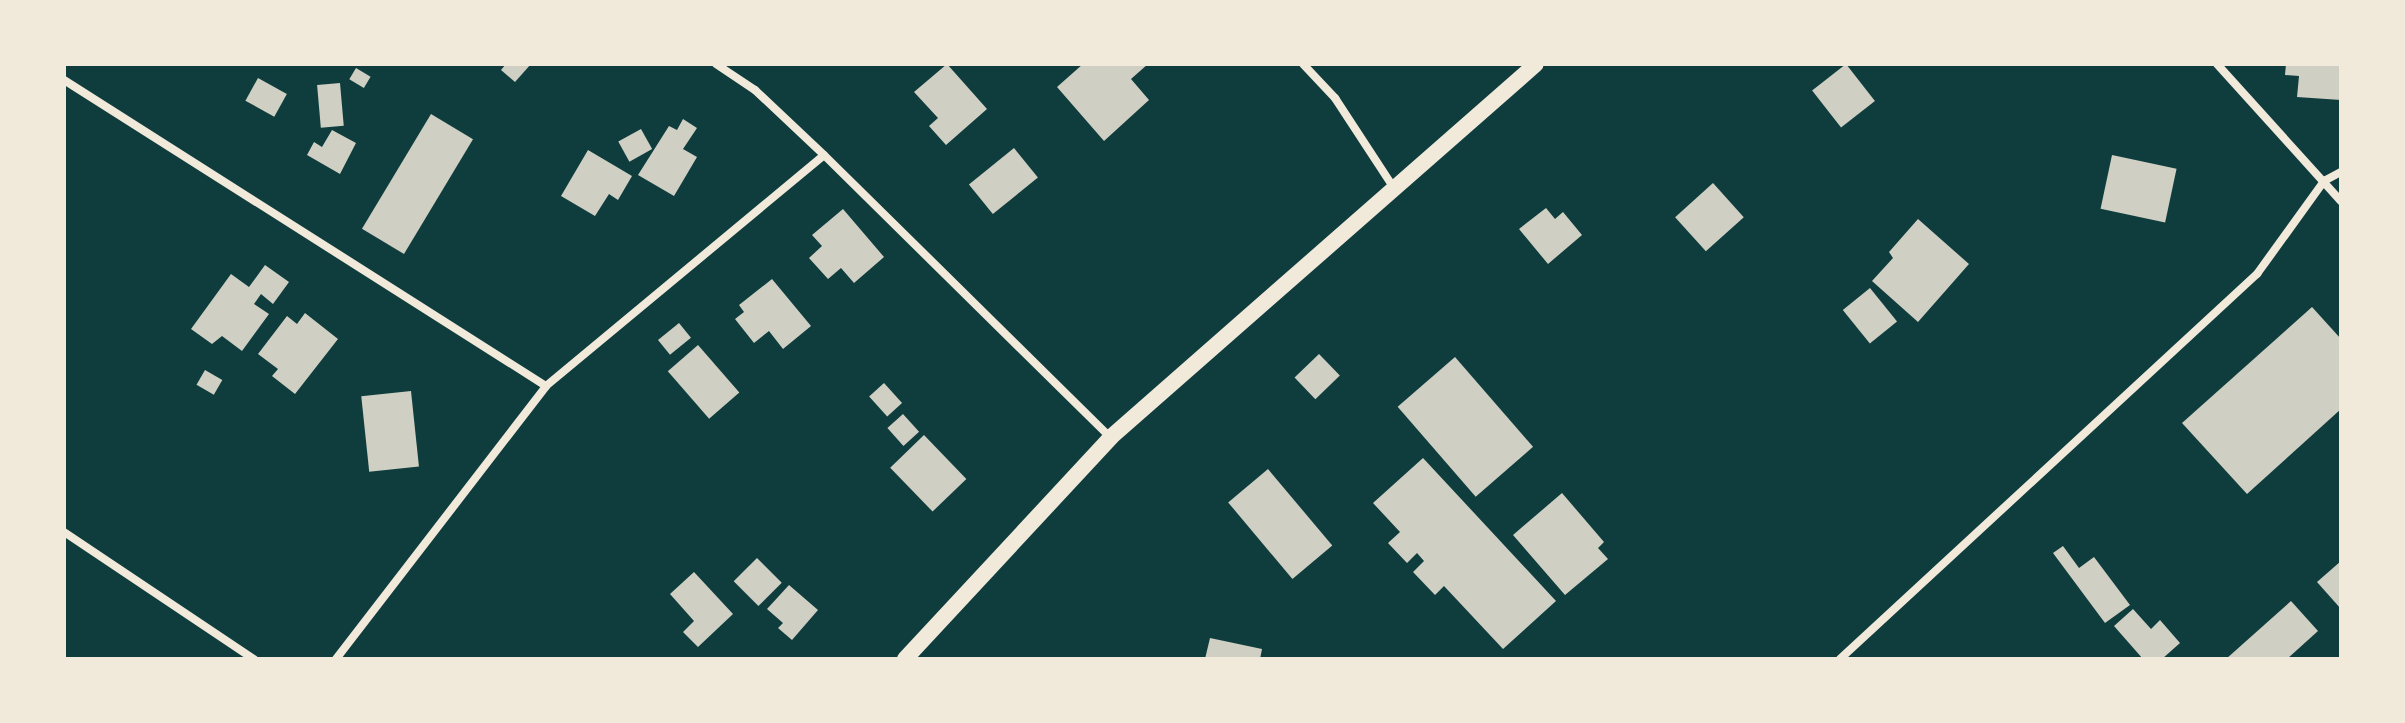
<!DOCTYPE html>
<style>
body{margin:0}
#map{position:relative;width:2405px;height:723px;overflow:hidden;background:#0f3d3e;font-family:"Golos Text",sans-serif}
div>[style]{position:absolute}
.building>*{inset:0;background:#cfcfc3;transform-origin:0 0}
.minor>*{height:8px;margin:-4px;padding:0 4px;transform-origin:4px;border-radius:4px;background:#f1e9da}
.secondary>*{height:16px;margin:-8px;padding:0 8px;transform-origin:8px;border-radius:8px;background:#f1e9da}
span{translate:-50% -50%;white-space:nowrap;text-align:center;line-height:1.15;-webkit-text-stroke:7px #f1e9da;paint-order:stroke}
.frame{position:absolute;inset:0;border:66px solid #f1e9da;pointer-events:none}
</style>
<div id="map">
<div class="building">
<div style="clip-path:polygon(506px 64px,531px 64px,515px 82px,501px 70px)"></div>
<div style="clip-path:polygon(947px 64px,987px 109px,946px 145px,929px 126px,938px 118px,914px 92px)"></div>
<div style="clip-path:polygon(1083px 64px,1148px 64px,1131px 79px,1149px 100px,1104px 141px,1057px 87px)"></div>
<div style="left:1846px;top:64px;width:47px;height:43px;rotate:52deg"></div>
<div style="clip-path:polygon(2286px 64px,2341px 64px,2341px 100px,2297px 97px,2299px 76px,2285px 75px)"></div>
<div style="left:356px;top:68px;width:17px;height:13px;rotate:31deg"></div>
<div style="left:258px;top:78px;width:33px;height:26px;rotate:29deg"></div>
<div style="left:340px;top:83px;width:43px;height:23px;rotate:85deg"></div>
<div style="left:431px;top:114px;width:49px;height:134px;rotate:31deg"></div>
<div style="clip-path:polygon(683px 119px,697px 128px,683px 149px,697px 157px,674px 196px,638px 175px,669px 126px,677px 130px)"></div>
<div style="left:641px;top:129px;width:23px;height:26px;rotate:61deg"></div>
<div style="clip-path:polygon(332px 130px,356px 143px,340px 174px,307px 155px,314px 142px,322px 147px)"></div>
<div style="left:1014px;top:148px;width:38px;height:58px;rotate:51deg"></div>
<div style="clip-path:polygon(588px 150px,632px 176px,618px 200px,609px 194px,595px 216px,561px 196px)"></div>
<div style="left:2112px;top:155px;width:66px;height:55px;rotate:12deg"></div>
<div style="left:1713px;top:183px;width:46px;height:51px;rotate:48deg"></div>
<div style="clip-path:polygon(1546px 208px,1555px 219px,1563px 212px,1582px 235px,1548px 264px,1519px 229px)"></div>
<div style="clip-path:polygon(843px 209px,884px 257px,854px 283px,841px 268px,828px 279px,809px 258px,822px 246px,812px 235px)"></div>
<div style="clip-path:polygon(1918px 219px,1969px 264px,1918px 322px,1872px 281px,1893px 258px,1889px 252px)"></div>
<div style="clip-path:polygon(265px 265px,289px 282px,273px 304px,261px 294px,254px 304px,269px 314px,242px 351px,222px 336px,212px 344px,191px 329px,231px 274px,249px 287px)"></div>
<div style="clip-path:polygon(772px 279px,811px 326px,783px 349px,769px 331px,754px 343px,735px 319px,744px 312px,739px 305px)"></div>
<div style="left:1870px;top:288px;width:43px;height:35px;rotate:51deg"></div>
<div style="clip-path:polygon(2312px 307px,2341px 339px,2341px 409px,2247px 494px,2182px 423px)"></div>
<div style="clip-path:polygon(305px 313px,338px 339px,295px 394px,272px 376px,278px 369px,258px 354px,287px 316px,297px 324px)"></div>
<div style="left:679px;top:323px;width:19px;height:27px;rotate:51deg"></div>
<div style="left:698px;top:345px;width:63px;height:40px;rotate:49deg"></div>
<div style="left:1319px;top:354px;width:30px;height:34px;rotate:46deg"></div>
<div style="left:1455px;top:357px;width:119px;height:76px;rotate:49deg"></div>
<div style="left:205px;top:370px;width:20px;height:17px;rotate:30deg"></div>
<div style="left:884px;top:383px;width:27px;height:20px;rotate:48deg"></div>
<div style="left:411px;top:391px;width:76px;height:50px;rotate:84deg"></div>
<div style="left:903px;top:414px;width:24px;height:21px;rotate:48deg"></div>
<div style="left:924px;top:435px;width:61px;height:47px;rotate:46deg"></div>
<div style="clip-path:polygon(1423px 458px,1556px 601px,1503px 649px,1444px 586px,1435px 595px,1413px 572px,1424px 561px,1417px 553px,1407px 563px,1388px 543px,1400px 532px,1373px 503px)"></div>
<div style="left:1268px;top:469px;width:100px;height:52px;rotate:50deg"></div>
<div style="clip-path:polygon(1562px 493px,1604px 542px,1598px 548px,1608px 559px,1565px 595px,1513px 535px)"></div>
<div style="clip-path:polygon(2063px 546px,2079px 568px,2094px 557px,2130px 605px,2105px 623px,2053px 553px)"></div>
<div style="left:757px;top:558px;width:35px;height:33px;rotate:45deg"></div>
<div style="clip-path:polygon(2341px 561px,2341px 609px,2317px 582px)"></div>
<div style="clip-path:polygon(694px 572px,733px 614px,698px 647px,683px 632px,694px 621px,670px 594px)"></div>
<div style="clip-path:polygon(789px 585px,818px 610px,792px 640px,778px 628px,783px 623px,767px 609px)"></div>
<div style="clip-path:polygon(2291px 601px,2318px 631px,2287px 659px,2226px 659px)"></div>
<div style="clip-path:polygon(2133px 609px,2151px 629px,2160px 620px,2180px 643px,2162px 659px,2143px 659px,2114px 626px)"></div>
<div style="clip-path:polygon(1210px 638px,1262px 649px,1260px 659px,1205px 659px)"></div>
</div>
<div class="minor">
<div style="left:716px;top:64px;width:47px;rotate:33.7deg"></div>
<div style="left:755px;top:90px;width:95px;rotate:43.3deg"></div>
<div style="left:824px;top:155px;width:402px;rotate:44.6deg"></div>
<div style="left:1303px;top:64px;width:47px;rotate:46.7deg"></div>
<div style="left:1335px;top:98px;width:108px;rotate:56.8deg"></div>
<div style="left:2217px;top:64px;width:185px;rotate:47.9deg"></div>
<div style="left:64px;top:80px;width:571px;rotate:32.41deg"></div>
<div style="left:64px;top:532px;width:229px;rotate:33.8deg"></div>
<div style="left:336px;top:659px;width:344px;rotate:-52.4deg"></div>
<div style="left:546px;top:386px;width:361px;rotate:-39.7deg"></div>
<div style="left:1840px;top:659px;width:568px;rotate:-42.72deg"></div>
<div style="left:2257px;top:274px;width:115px;rotate:-54.2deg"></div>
<div style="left:2324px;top:181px;width:19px;rotate:-28deg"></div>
</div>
<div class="secondary">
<div style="left:905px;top:659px;width:303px;rotate:-47.1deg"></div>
<div style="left:1111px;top:437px;width:565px;rotate:-41.27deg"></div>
</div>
<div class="frame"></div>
</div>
